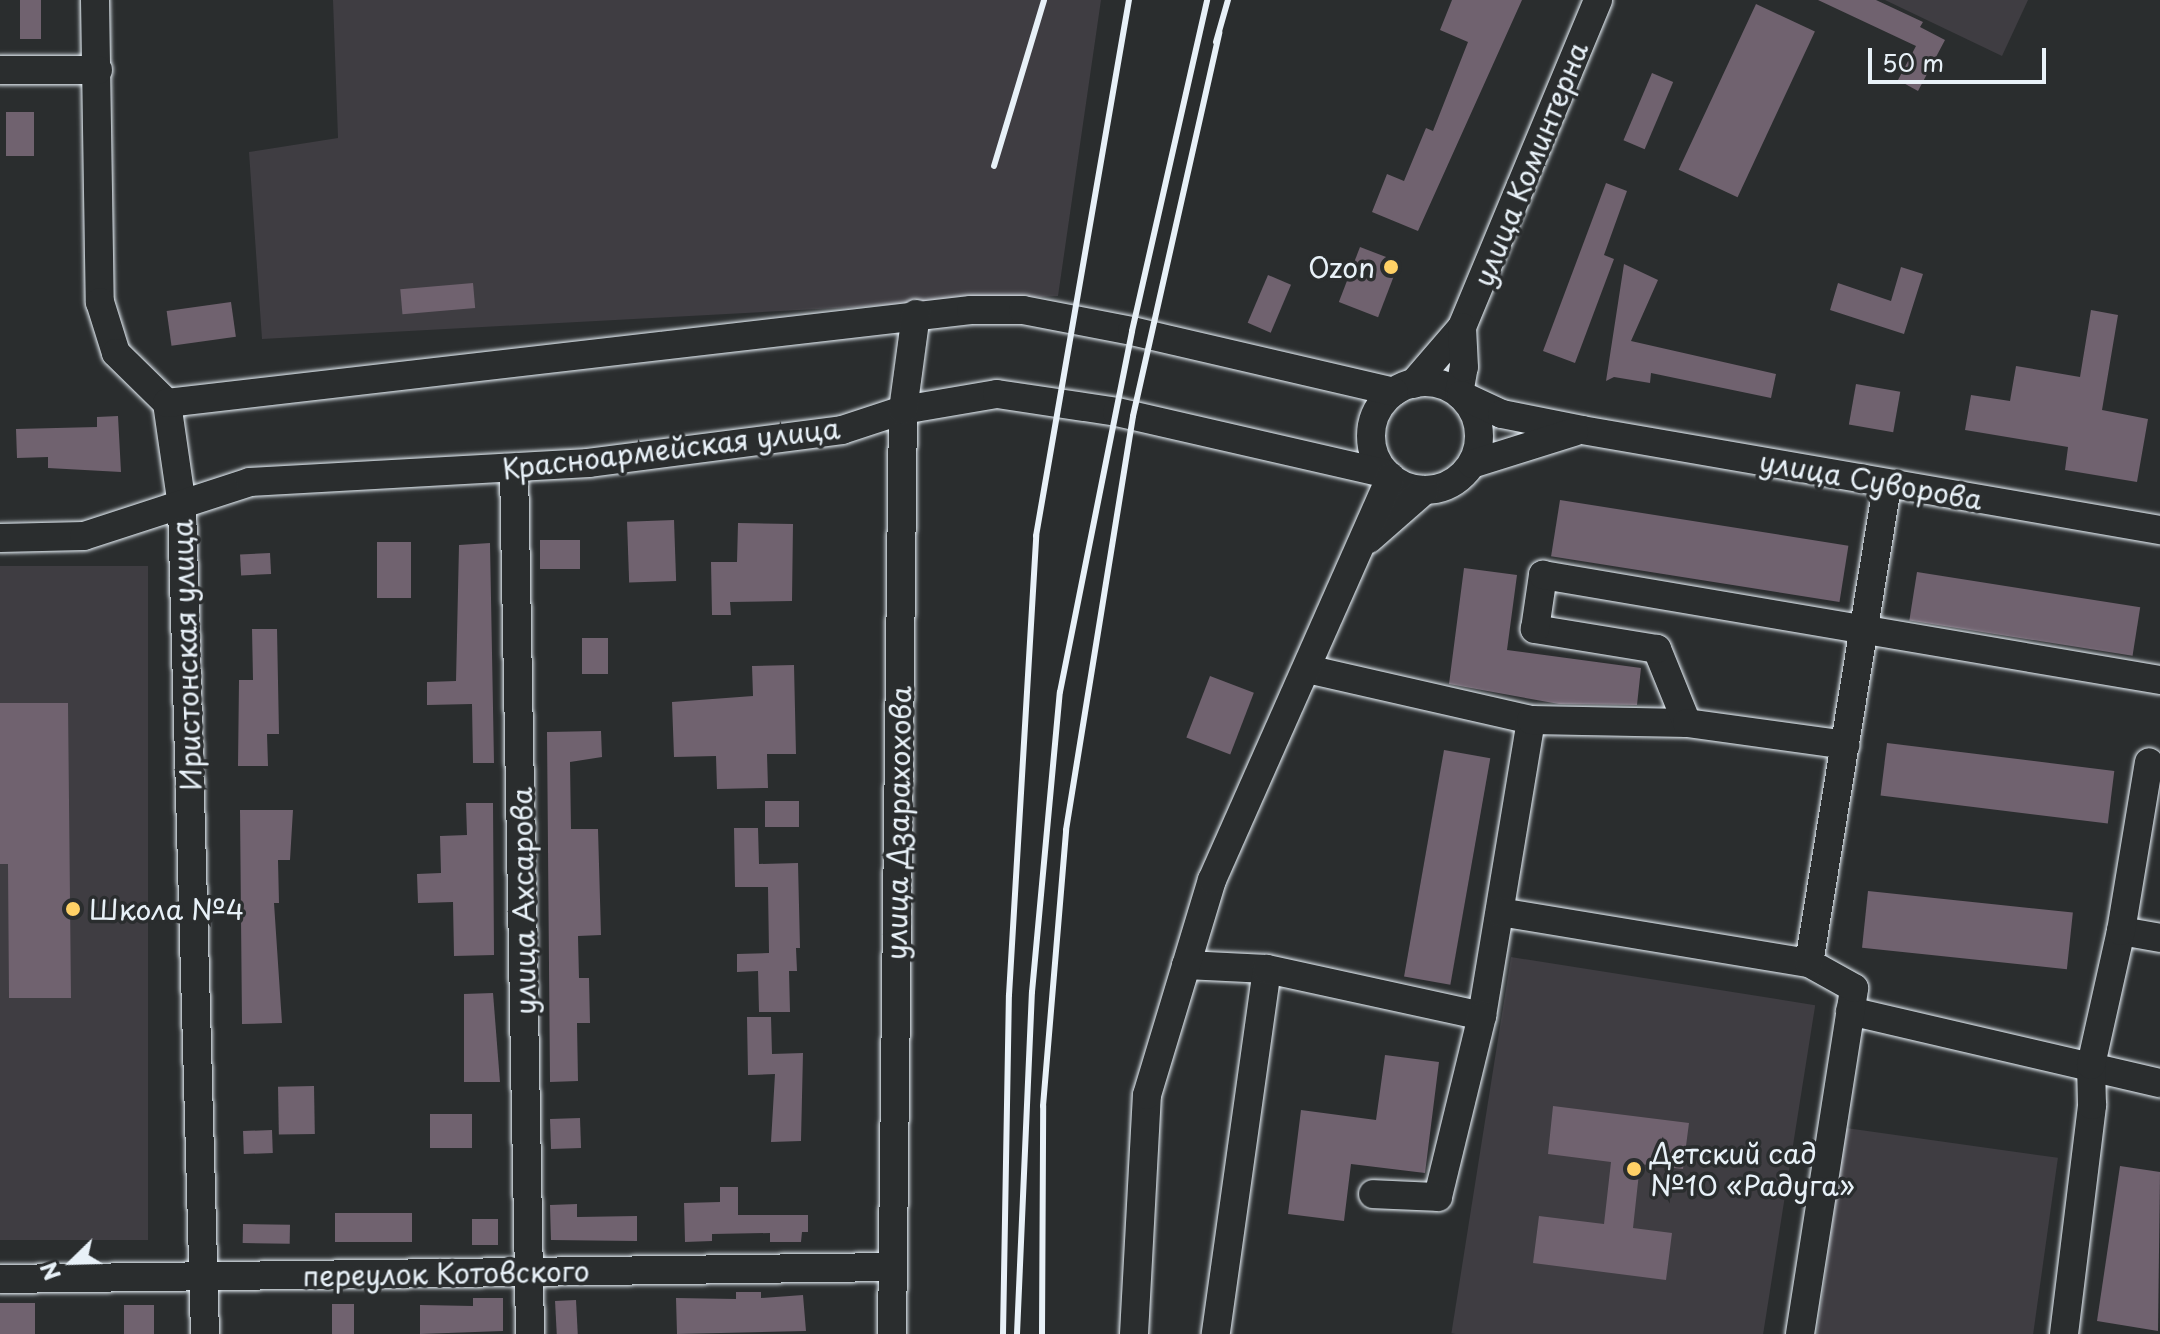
<!DOCTYPE html>
<meta charset="utf-8">
<style>
body{margin:0}
#map{position:relative;width:2160px;height:1334px;overflow:hidden;background:#2a2d2e;font-family:"Playpen Sans",sans-serif}
div>[style]{position:absolute}
.built>*{inset:0;background:#3f3d42;transform-origin:0 0}
.building>*{inset:0;background:#70626f;transform-origin:0 0}
.roads{filter:drop-shadow(0 0 2px #e8f1f8) drop-shadow(0 0 2px #e8f1f8)}
.minor>*{height:28px;margin:-14px;padding:0 14px;transform-origin:14px;border-radius:14px;background:#2a2d2e}
.minor>.ring{margin:-14px;padding:0;box-sizing:content-box;background:none;border:28px solid #2a2d2e;border-radius:50%}
.rail>*{height:6px;margin:-3px;padding:0 3px;transform-origin:3px;border-radius:3px;background:#e8f1f8}
.dots>*{width:22px;height:22px;translate:-50% -50%;box-sizing:border-box;border:4px solid #2a2d2e;border-radius:50%}
span{translate:-50% -50%;white-space:nowrap;text-align:center;line-height:1.15;-webkit-text-stroke:7px #2a2d2e;paint-order:stroke}
.street-label{font-size:28px;color:#e8f1f8}
.poi-label{font-size:28px;color:#e8f1f8}
.right{translate:-100% -50%;text-align:right}
.left{translate:0 -50%;text-align:left}
.north{position:absolute;left:32px;top:1222px;width:80px;height:80px;-webkit-text-stroke:6px #2a2d2e;paint-order:stroke;rotate:247deg;font-size:22px;font-weight:700;line-height:32px;text-align:center;color:#e8f1f8}
.north::after{content:'';display:block;margin:auto;width:28px;height:36px;background:#e8f1f8;clip-path:polygon(50% 0,100% 100%,50% 72%,0 100%)}
.scale{position:absolute;left:1868px;top:48px;width:178px;height:36px;box-sizing:border-box;border:4px solid #e8f1f8;border-top:0;padding-left:10px;font-size:24px;line-height:28px;white-space:nowrap;color:#e8f1f8;-webkit-text-stroke:6px #2a2d2e;paint-order:stroke}
</style>
<div id="map">
<div class="built">
<div style="clip-path:polygon(333px 0,1101px 0,1058px 296px,262px 339px,249px 152px,338px 138px)"></div>
<div style="clip-path:polygon(1885px 0,2028px 0,2002px 56px)"></div>
<div style="left:148px;top:566px;width:674px;height:148px;rotate:90deg"></div>
<div style="left:1511px;top:957px;width:308px;height:381px;rotate:9deg"></div>
<div style="left:1846px;top:1128px;width:214px;height:208px;rotate:8deg"></div>
</div>
<div class="building">
<div style="left:20px;top:0;width:21px;height:39px"></div>
<div style="clip-path:polygon(1452px 0,1522px 0,1418px 231px,1372px 212px,1387px 174px,1404px 181px,1426px 128px,1433px 131px,1468px 42px,1440px 30px)"></div>
<div style="clip-path:polygon(1818px 0,1876px 0,1923px 22px,1920px 27px,1945px 40px,1918px 91px,1898px 80px,1916px 46px)"></div>
<div style="left:1756px;top:4px;width:65px;height:183px;rotate:25deg"></div>
<div style="left:1652px;top:73px;width:23px;height:73px;rotate:23deg"></div>
<div style="left:34px;top:112px;width:44px;height:28px;rotate:90deg"></div>
<div style="clip-path:polygon(1606px 183px,1627px 191px,1604px 255px,1614px 259px,1575px 363px,1543px 351px)"></div>
<div style="left:1360px;top:247px;width:42px;height:59px;rotate:21deg"></div>
<div style="clip-path:polygon(1624px 264px,1658px 280px,1631px 341px,1776px 374px,1771px 398px,1651px 373px,1650px 383px,1614px 377px,1606px 381px)"></div>
<div style="clip-path:polygon(1901px 267px,1923px 274px,1904px 334px,1830px 310px,1838px 283px,1891px 301px)"></div>
<div style="left:1268px;top:275px;width:25px;height:52px;rotate:23deg"></div>
<div style="left:473px;top:283px;width:25px;height:73px;rotate:85deg"></div>
<div style="left:231px;top:302px;width:35px;height:65px;rotate:82deg"></div>
<div style="clip-path:polygon(2091px 310px,2118px 315px,2102px 410px,2148px 419px,2137px 482px,2065px 470px,2068px 447px,1965px 430px,1971px 395px,2010px 401px,2016px 366px,2080px 377px)"></div>
<div style="left:1856px;top:384px;width:45px;height:41px;rotate:10deg"></div>
<div style="clip-path:polygon(118px 416px,121px 472px,48px 468px,48px 457px,17px 458px,16px 429px,97px 427px,97px 417px)"></div>
<div style="left:1560px;top:500px;width:292px;height:57px;rotate:9deg"></div>
<div style="left:674px;top:520px;width:61px;height:47px;rotate:88deg"></div>
<div style="clip-path:polygon(738px 523px,793px 524px,792px 601px,730px 602px,731px 615px,712px 615px,711px 562px,737px 562px)"></div>
<div style="left:540px;top:540px;width:40px;height:29px"></div>
<div style="left:377px;top:542px;width:34px;height:56px"></div>
<div style="clip-path:polygon(490px 543px,494px 763px,473px 763px,472px 704px,427px 705px,427px 682px,456px 681px,459px 545px)"></div>
<div style="left:270px;top:553px;width:21px;height:30px;rotate:87deg"></div>
<div style="clip-path:polygon(1464px 568px,1517px 575px,1507px 650px,1641px 668px,1637px 705px,1559px 704px,1449px 684px)"></div>
<div style="left:1917px;top:572px;width:226px;height:49px;rotate:9deg"></div>
<div style="clip-path:polygon(252px 629px,277px 629px,279px 734px,267px 734px,268px 766px,238px 766px,239px 680px,253px 680px)"></div>
<div style="left:582px;top:638px;width:26px;height:36px"></div>
<div style="clip-path:polygon(794px 665px,796px 754px,767px 754px,768px 788px,717px 789px,716px 756px,674px 757px,672px 702px,753px 696px,752px 666px)"></div>
<div style="left:1210px;top:676px;width:47px;height:66px;rotate:21deg"></div>
<div style="clip-path:polygon(0 703px,68px 703px,71px 998px,9px 998px,8px 864px,0 864px)"></div>
<div style="clip-path:polygon(601px 731px,602px 757px,570px 762px,571px 829px,598px 829px,601px 935px,578px 936px,579px 978px,589px 978px,590px 1023px,577px 1023px,578px 1081px,550px 1082px,547px 732px)"></div>
<div style="left:1887px;top:743px;width:229px;height:53px;rotate:7deg"></div>
<div style="left:1444px;top:750px;width:47px;height:230px;rotate:10deg"></div>
<div style="left:799px;top:801px;width:26px;height:34px;rotate:90deg"></div>
<div style="clip-path:polygon(466px 803px,493px 803px,494px 955px,454px 956px,453px 902px,418px 903px,417px 874px,441px 873px,440px 836px,467px 835px)"></div>
<div style="clip-path:polygon(240px 810px,293px 810px,290px 860px,278px 860px,279px 903px,274px 903px,282px 1023px,242px 1024px)"></div>
<div style="clip-path:polygon(734px 828px,758px 828px,759px 864px,798px 863px,800px 948px,796px 948px,797px 971px,789px 971px,790px 1012px,759px 1012px,758px 971px,737px 972px,737px 954px,769px 953px,768px 887px,735px 887px)"></div>
<div style="left:1868px;top:891px;width:206px;height:57px;rotate:6deg"></div>
<div style="clip-path:polygon(493px 993px,500px 1082px,464px 1082px,464px 994px)"></div>
<div style="clip-path:polygon(747px 1017px,771px 1017px,772px 1054px,803px 1053px,801px 1141px,771px 1142px,775px 1074px,748px 1075px)"></div>
<div style="clip-path:polygon(1385px 1055px,1439px 1062px,1425px 1173px,1351px 1164px,1344px 1221px,1288px 1214px,1301px 1110px,1376px 1120px)"></div>
<div style="left:314px;top:1086px;width:48px;height:36px;rotate:89deg"></div>
<div style="clip-path:polygon(1553px 1106px,1689px 1123px,1683px 1169px,1640px 1164px,1633px 1228px,1672px 1233px,1666px 1280px,1533px 1263px,1539px 1216px,1604px 1224px,1611px 1162px,1548px 1154px)"></div>
<div style="left:472px;top:1114px;width:34px;height:42px;rotate:90deg"></div>
<div style="left:580px;top:1118px;width:30px;height:30px;rotate:88deg"></div>
<div style="left:272px;top:1130px;width:23px;height:29px;rotate:88deg"></div>
<div style="clip-path:polygon(2120px 1166px,2160px 1172px,2158px 1331px,2097px 1321px)"></div>
<div style="clip-path:polygon(720px 1187px,738px 1187px,738px 1215px,808px 1215px,808px 1232px,802px 1232px,801px 1242px,770px 1242px,770px 1233px,712px 1234px,712px 1241px,685px 1242px,684px 1203px,720px 1202px)"></div>
<div style="clip-path:polygon(577px 1204px,577px 1217px,637px 1216px,637px 1241px,551px 1240px,550px 1205px)"></div>
<div style="left:335px;top:1213px;width:77px;height:29px"></div>
<div style="left:472px;top:1219px;width:26px;height:26px"></div>
<div style="left:243px;top:1224px;width:47px;height:19px;rotate:1deg"></div>
<div style="clip-path:polygon(736px 1292px,761px 1292px,761px 1298px,803px 1295px,806px 1331px,677px 1334px,676px 1298px,736px 1299px)"></div>
<div style="clip-path:polygon(473px 1298px,503px 1298px,503px 1331px,420px 1334px,420px 1305px,473px 1306px)"></div>
<div style="left:576px;top:1300px;width:34px;height:21px;rotate:87deg"></div>
<div style="left:0;top:1303px;width:35px;height:31px"></div>
<div style="left:332px;top:1304px;width:22px;height:30px"></div>
<div style="left:124px;top:1305px;width:30px;height:29px"></div>
</div>
<div class="roads">
<div class="minor">
<div style="left:95px;top:0;width:302px;rotate:89.1deg"></div>
<div style="left:100px;top:302px;width:53px;rotate:72.6deg"></div>
<div style="left:116px;top:353px;width:71px;rotate:44.4deg"></div>
<div style="left:167px;top:403px;width:104px;rotate:81.7deg"></div>
<div style="left:182px;top:506px;width:828px;rotate:88.41deg"></div>
<div style="left:0;top:70px;width:98px"></div>
<div class="ring" style="left:1371px;top:382px;width:80px;height:80px"></div>
<div style="left:1413px;top:384px;width:75px;rotate:-49.3deg"></div>
<div style="left:1462px;top:327px;width:354px;rotate:-67.4deg"></div>
<div style="left:1459px;top:394px;width:27px;rotate:-80deg"></div>
<div style="left:1464px;top:367px;width:40px;rotate:-92.9deg"></div>
<div style="left:1461px;top:395px;width:45px;rotate:24.9deg"></div>
<div style="left:1502px;top:414px;width:82px;rotate:11.3deg"></div>
<div style="left:1582px;top:430px;width:587px;rotate:9.82deg"></div>
<div style="left:167px;top:403px;width:809px;rotate:-6.6deg"></div>
<div style="left:971px;top:310px;width:52px"></div>
<div style="left:1023px;top:310px;width:111px;rotate:10.9deg"></div>
<div style="left:1132px;top:331px;width:269px;rotate:13.1deg"></div>
<div style="left:1472px;top:464px;width:107px;rotate:-17.4deg"></div>
<div style="left:514px;top:468px;width:866px;rotate:88.94deg"></div>
<div style="left:0;top:538px;width:84px;rotate:-1.4deg"></div>
<div style="left:84px;top:536px;width:175px;rotate:-18deg"></div>
<div style="left:250px;top:482px;width:339px;rotate:-3.2deg"></div>
<div style="left:588px;top:463px;width:256px;rotate:-7.4deg"></div>
<div style="left:842px;top:430px;width:64px;rotate:-18.2deg"></div>
<div style="left:903px;top:410px;width:95px;rotate:-9.7deg"></div>
<div style="left:997px;top:394px;width:121px;rotate:8.5deg"></div>
<div style="left:1117px;top:412px;width:277px;rotate:12.9deg"></div>
<div style="left:1369px;top:539px;width:74px;rotate:-41.2deg"></div>
<div style="left:1307px;top:669px;width:230px;rotate:12.8deg"></div>
<div style="left:1531px;top:720px;width:300px;rotate:99.4deg"></div>
<div style="left:1531px;top:720px;width:156px;rotate:1.1deg"></div>
<div style="left:1687px;top:723px;width:80px;rotate:-112.1deg"></div>
<div style="left:1657px;top:649px;width:124px;rotate:-170.7deg"></div>
<div style="left:1535px;top:629px;width:55px;rotate:-81.6deg"></div>
<div style="left:1543px;top:575px;width:626px;rotate:9.66deg"></div>
<div style="left:1687px;top:723px;width:160px;rotate:7.9deg"></div>
<div style="left:1500px;top:912px;width:313px;rotate:9.4deg"></div>
<div style="left:2121px;top:931px;width:40px;rotate:10deg"></div>
<div style="left:1186px;top:965px;width:81px;rotate:2.8deg"></div>
<div style="left:1267px;top:969px;width:369px;rotate:98deg"></div>
<div style="left:1267px;top:969px;width:220px;rotate:12.3deg"></div>
<div style="left:1482px;top:1016px;width:186px;rotate:103.7deg"></div>
<div style="left:1438px;top:1197px;width:65px;rotate:-177.4deg"></div>
<div style="left:1850px;top:1011px;width:318px;rotate:13.1deg"></div>
<div style="left:0;top:1279px;width:892px;rotate:-0.77deg"></div>
<div style="left:892px;top:1334px;width:924px;rotate:-89.32deg"></div>
<div style="left:903px;top:410px;width:97px;rotate:-82.3deg"></div>
<div style="left:1134px;top:1334px;width:239px;rotate:-86.9deg"></div>
<div style="left:1147px;top:1095px;width:225px;rotate:-73.2deg"></div>
<div style="left:1212px;top:880px;width:441px;rotate:-66.1deg"></div>
<div style="left:1800px;top:1334px;width:350px;rotate:-81.1deg"></div>
<div style="left:1854px;top:988px;width:51px;rotate:-150.9deg"></div>
<div style="left:1809px;top:963px;width:486px;rotate:-80.7deg"></div>
<div style="left:2064px;top:1334px;width:231px;rotate:-83deg"></div>
<div style="left:2092px;top:1105px;width:40px;rotate:-91.4deg"></div>
<div style="left:2091px;top:1065px;width:137px;rotate:-77.4deg"></div>
<div style="left:2121px;top:931px;width:171px;rotate:-80.6deg"></div>
</div>
</div>
<div class="rail">
<div style="left:1216px;top:42px;width:44px;rotate:-74.1deg"></div>
<div style="left:994px;top:166px;width:173px;rotate:-73.2deg"></div>
<div style="left:1003px;top:1334px;width:339px;rotate:-89deg"></div>
<div style="left:1009px;top:995px;width:460px;rotate:-86.6deg"></div>
<div style="left:1036px;top:536px;width:544px;rotate:-80.16deg"></div>
<div style="left:1017px;top:1334px;width:342px;rotate:-87.5deg"></div>
<div style="left:1032px;top:992px;width:301px;rotate:-84.7deg"></div>
<div style="left:1060px;top:692px;width:368px;rotate:-78.7deg"></div>
<div style="left:1132px;top:331px;width:339px;rotate:-77.2deg"></div>
<div style="left:1042px;top:1334px;width:228px;rotate:-89.7deg"></div>
<div style="left:1043px;top:1106px;width:277px;rotate:-85.2deg"></div>
<div style="left:1066px;top:830px;width:419px;rotate:-80.8deg"></div>
<div style="left:1133px;top:416px;width:393px;rotate:-77.3deg"></div>
</div>
<div class="dots">
<div style="left:1391px;top:267px;background:#ffd166"></div>
<div style="left:73px;top:909px;background:#ffd166"></div>
<div style="left:1634px;top:1169px;background:#ffd166"></div>
</div>
<div class="street-label">
<span style="left:1530px;top:164px;rotate:-68deg">улица Коминтерна</span>
<span style="left:671px;top:448px;rotate:-7deg">Красноармейская улица</span>
<span style="left:1871px;top:480px;rotate:10deg">улица Суворова</span>
<span style="left:186px;top:655px;rotate:-92deg">Иристонская улица</span>
<span style="left:898px;top:823px;rotate:-89deg">улица Дзарахохова</span>
<span style="left:523px;top:901px;rotate:-91deg">улица Ахсарова</span>
<span style="left:446px;top:1273px;rotate:-1deg">переулок Котовского</span>
</div>
<div class="poi-label">
<span class="right" style="left:1375px;top:267px">Ozon</span>
<span class="left" style="left:89px;top:909px">Школа №4</span>
<span class="left" style="left:1650px;top:1169px">Детский сад<br>№10 «Радуга»</span>
</div>
<div class="north">N</div>
<div class="scale">50 m</div>
</div>
